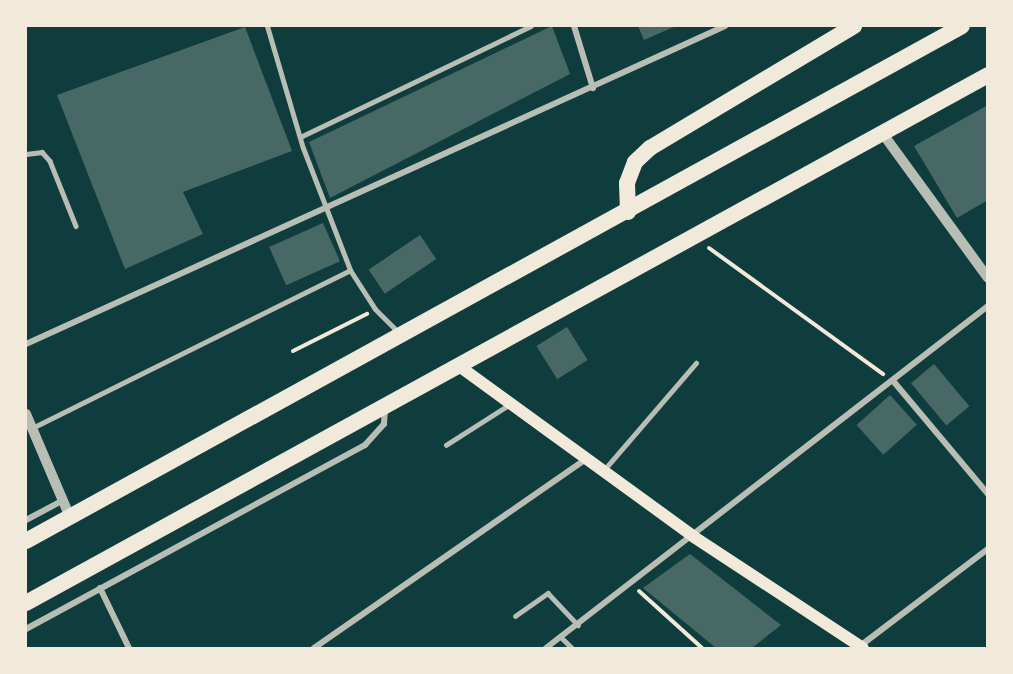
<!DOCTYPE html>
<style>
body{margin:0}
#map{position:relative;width:1013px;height:674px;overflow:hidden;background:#0f3d3e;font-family:"IBM Plex Serif",serif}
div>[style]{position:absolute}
.building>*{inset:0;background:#486865;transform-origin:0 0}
.path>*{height:4px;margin:-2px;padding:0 2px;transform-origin:2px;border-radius:2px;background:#f1e9da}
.service>*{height:4.5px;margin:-2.25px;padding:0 2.25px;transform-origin:2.25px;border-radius:2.25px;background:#b8beb3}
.pedestrian>*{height:5px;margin:-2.5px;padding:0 2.5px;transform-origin:2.5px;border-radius:2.5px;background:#b8beb3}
.minor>*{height:6px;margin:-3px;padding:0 3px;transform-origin:3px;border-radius:3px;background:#b8beb3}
.tertiary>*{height:10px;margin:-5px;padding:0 5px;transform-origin:5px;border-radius:5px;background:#b8beb3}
.secondary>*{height:12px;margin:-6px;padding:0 6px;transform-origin:6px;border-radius:6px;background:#f1e9da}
.trunk>*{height:16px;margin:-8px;padding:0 8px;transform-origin:8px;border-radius:8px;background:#f1e9da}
span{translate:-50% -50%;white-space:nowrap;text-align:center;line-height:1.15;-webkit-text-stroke:6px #f1e9da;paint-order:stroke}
.frame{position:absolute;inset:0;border:27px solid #f1e9da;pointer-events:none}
</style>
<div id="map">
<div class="building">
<div style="clip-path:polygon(552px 26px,570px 74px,330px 198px,309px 142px)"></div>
<div style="clip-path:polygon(638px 26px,676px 26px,644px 40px)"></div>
<div style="clip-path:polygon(245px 27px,292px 151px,183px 192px,203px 234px,125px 269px,57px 95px)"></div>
<div style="clip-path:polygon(988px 105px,988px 200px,957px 218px,914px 146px)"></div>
<div style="left:323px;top:223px;width:42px;height:59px;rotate:66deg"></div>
<div style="left:420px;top:235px;width:29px;height:62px;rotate:56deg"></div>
<div style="left:567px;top:327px;width:39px;height:36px;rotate:58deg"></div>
<div style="left:934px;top:364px;width:55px;height:30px;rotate:50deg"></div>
<div style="left:890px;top:395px;width:40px;height:45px;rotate:48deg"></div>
<div style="clip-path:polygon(690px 554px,781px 625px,752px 648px,716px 648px,643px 588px)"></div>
</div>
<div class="path">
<div style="left:709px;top:248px;width:215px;rotate:35.9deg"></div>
<div style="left:293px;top:351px;width:83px;rotate:-26.6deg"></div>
<div style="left:639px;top:591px;width:85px;rotate:42.1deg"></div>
</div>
<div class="service">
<div style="left:26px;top:154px;width:16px;rotate:-7deg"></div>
<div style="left:42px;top:152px;width:12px;rotate:48deg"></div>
<div style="left:50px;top:161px;width:70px;rotate:68.2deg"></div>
<div style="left:446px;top:445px;width:76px;rotate:-32.6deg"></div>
<div style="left:604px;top:470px;width:141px;rotate:-49.3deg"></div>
<div style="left:515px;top:616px;width:40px;rotate:-34.9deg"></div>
<div style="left:548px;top:593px;width:44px;rotate:46.8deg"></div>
<div style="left:561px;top:637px;width:16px;rotate:45deg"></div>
</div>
<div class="pedestrian">
<div style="left:267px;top:26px;width:127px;rotate:73.6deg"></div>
<div style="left:303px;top:148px;width:131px;rotate:68.9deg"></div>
<div style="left:350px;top:270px;width:46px;rotate:57.3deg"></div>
<div style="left:375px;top:309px;width:33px;rotate:45deg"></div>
<div style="left:300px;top:137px;width:256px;rotate:-25.7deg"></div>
<div style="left:32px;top:428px;width:355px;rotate:-26.4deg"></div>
</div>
<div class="minor">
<div style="left:574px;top:26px;width:65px;rotate:73deg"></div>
<div style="left:26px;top:344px;width:768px;rotate:-24.46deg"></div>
<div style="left:894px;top:382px;width:146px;rotate:50deg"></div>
<div style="left:26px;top:520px;width:38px;rotate:-28deg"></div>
<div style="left:100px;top:588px;width:67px;rotate:64.2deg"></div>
<div style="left:26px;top:629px;width:386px;rotate:-28.5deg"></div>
<div style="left:365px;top:445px;width:28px;rotate:-48deg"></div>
<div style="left:384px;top:424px;width:14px;rotate:-86deg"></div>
<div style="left:860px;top:646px;width:161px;rotate:-37.2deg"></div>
<div style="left:314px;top:648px;width:330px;rotate:-34.8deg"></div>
<div style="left:546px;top:648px;width:559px;rotate:-37.73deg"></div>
</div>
<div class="tertiary">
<div style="left:883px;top:134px;width:178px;rotate:53.9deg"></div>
<div style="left:26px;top:414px;width:112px;rotate:66.9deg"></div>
</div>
<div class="secondary">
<div style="left:459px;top:366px;width:291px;rotate:36deg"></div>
<div style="left:694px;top:537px;width:202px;rotate:33.3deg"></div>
</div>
<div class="trunk">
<div style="left:628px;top:212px;width:29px;rotate:-92deg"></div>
<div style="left:627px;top:183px;width:22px;rotate:-69deg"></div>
<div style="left:635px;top:162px;width:21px;rotate:-43deg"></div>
<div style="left:650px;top:148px;width:238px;rotate:-30.9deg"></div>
<div style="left:26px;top:541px;width:1068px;rotate:-28.82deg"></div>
<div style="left:26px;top:603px;width:1097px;rotate:-28.76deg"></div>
</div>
<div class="frame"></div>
</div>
